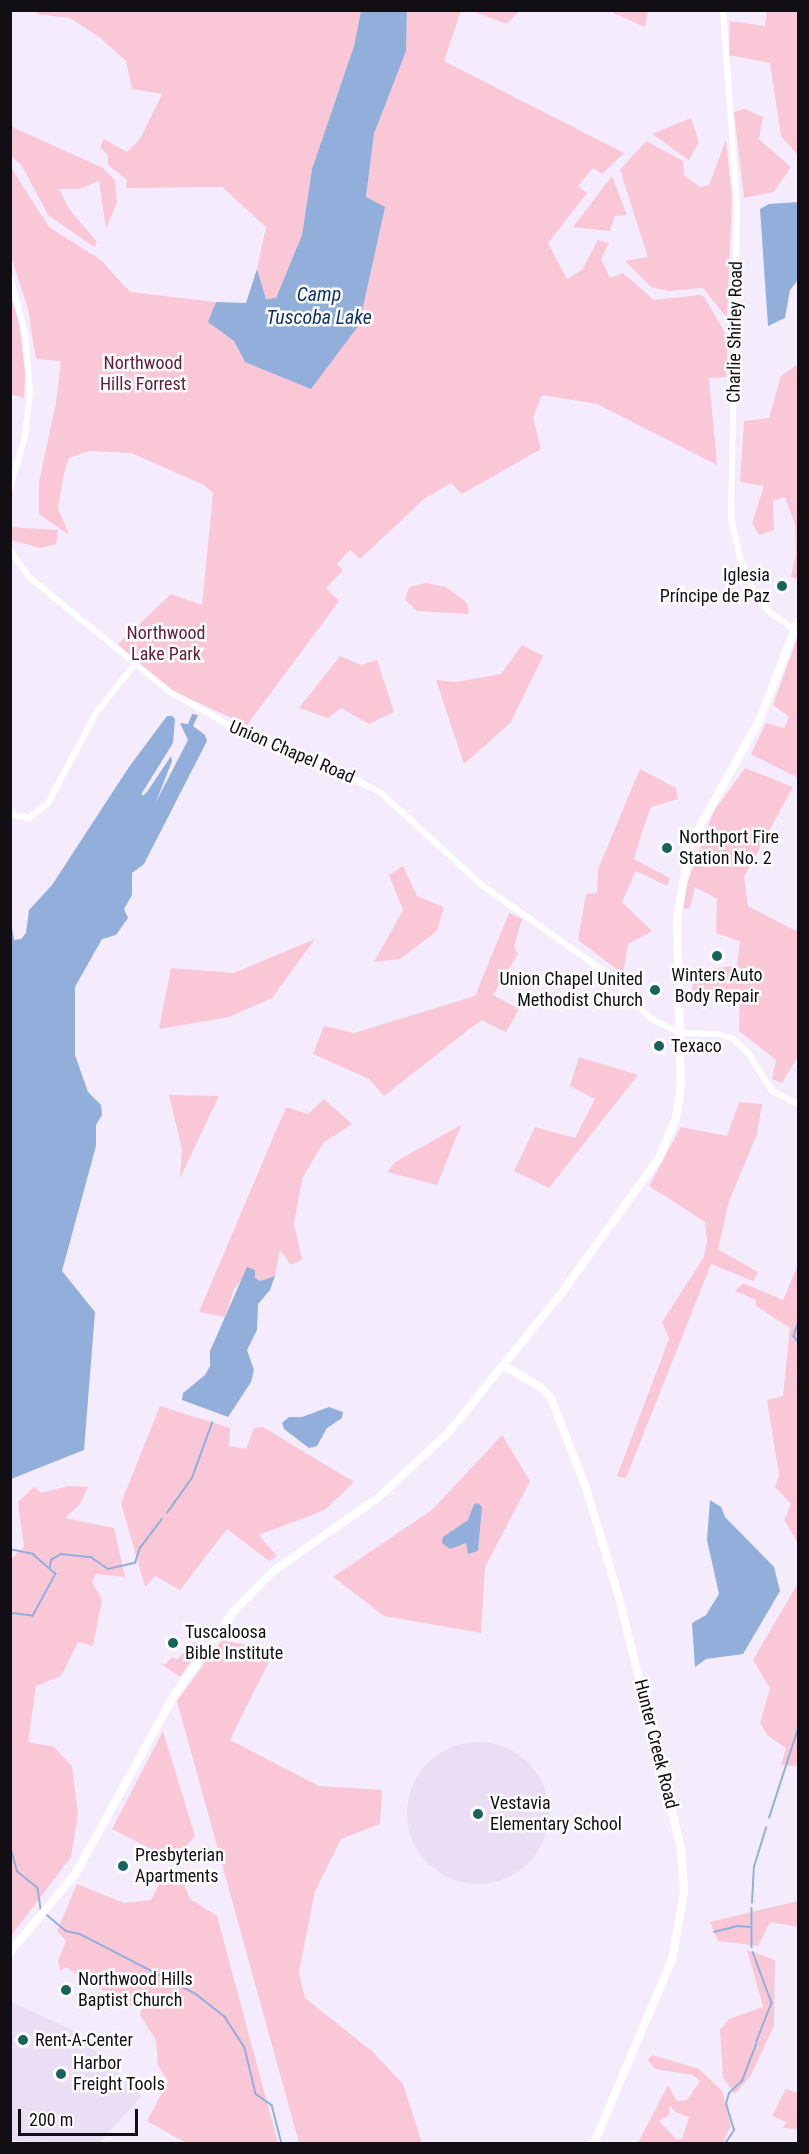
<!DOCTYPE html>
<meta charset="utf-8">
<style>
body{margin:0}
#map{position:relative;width:809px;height:2154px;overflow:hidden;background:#f4ecfc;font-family:"Roboto Condensed",sans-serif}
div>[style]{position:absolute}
.built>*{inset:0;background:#eadef4}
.round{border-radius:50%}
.green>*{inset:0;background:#fac7d7}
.water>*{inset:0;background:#92afdc}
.stream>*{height:1.5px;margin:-0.75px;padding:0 0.75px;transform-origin:0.75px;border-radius:0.75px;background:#92afdc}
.minor>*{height:6px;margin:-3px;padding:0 3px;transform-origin:3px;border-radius:3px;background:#fff}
.major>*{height:8px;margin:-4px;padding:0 4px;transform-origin:4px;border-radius:4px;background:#fff}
.dots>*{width:16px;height:16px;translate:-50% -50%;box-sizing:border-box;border:3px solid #fdfdfd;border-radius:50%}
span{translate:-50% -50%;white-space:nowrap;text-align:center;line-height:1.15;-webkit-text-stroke:5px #fdfdfd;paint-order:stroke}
.street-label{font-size:18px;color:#110e14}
.park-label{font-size:18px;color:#601c39}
.poi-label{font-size:18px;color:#110e14}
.right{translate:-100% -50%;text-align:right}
.left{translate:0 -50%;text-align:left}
.water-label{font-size:20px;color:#103369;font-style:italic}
.frame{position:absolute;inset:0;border:12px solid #110e14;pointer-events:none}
.scale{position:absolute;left:18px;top:2109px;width:120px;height:27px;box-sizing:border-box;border:3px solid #110e14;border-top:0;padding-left:8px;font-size:18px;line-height:21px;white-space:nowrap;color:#110e14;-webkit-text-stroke:4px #fdfdfd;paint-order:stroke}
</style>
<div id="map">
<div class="built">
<div class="round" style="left:407px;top:1742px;width:142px;height:142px"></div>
<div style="clip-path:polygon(11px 2002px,73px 2030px,142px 2096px,99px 2143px,11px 2141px)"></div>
</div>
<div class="green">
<div style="clip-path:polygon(42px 10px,361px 11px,354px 46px,312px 169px,302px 235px,276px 298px,266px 299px,257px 269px,266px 227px,222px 187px,126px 188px,127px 180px,108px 165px,108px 155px,100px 147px,104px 139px,127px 152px,140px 139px,162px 94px,132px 89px,126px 61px,99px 37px,70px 18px,35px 14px)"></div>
<div style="clip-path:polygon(407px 11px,461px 11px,444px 61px,624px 153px,602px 174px,593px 168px,578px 186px,587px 193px,548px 243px,567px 279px,582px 270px,598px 240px,609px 243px,601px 259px,610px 278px,623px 273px,654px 300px,700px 295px,705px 298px,728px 338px,726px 377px,709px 378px,717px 465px,597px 404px,542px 395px,533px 417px,541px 449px,462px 494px,451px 483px,424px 499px,360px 559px,350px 550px,337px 564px,343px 570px,326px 588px,339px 601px,247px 725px,162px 686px,118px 644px,171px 594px,202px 605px,213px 493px,204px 485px,131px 453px,89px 451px,69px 458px,64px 473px,58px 508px,69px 535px,39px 514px,39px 482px,56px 403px,61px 361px,36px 359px,28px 309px,11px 256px,10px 166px,49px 227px,101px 260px,130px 292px,216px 302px,209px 322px,234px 341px,245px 362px,366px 197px,374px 134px,406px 51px)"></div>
<div style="clip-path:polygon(472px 11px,519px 11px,507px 24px)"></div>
<div style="clip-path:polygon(609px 11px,648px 11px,645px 27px)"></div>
<div style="clip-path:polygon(767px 11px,798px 11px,797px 154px,781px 136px,770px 63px,729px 55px,730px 21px,765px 26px)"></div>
<div style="clip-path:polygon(745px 109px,763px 117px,759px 139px,791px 167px,774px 192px,744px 198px,734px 112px)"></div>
<div style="clip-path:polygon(691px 118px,699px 142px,689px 160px,652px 134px)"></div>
<div style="clip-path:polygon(10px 126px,103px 168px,115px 180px,117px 202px,106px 229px,99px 181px,79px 189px,59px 189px,69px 209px,97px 242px,94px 247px,48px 215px,22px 166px,11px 156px)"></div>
<div style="clip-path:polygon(726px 140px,732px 200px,727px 318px,703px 288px,668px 291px,651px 287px,625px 261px,648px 257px,620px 170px,646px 141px,683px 161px,684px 175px,700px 187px,709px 185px)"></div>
<div style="clip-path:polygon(612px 176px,627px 215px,615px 216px,610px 231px,573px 227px)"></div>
<div style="clip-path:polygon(11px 295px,19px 324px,25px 372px,24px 398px,11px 394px)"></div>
<div style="clip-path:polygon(798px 364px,798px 579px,791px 577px,796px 553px,795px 525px,785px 497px,773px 501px,774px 530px,759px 535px,752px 523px,764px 486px,740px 482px,744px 421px,769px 418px,781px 376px)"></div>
<div style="clip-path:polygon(10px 527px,58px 530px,56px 544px,40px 548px,11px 540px)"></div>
<div style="clip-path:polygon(426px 583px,446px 587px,467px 603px,469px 614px,417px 611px,405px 600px,409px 587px)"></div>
<div style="clip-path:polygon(798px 636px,798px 778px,751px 754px,766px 723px,784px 728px,789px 717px,773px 705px)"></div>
<div style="clip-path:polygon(522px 645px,543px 656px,511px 722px,464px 764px,436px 680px,456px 682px,501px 674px)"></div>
<div style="clip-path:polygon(340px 656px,361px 665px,377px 660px,394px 712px,369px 724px,341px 708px,328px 718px,299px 708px)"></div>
<div style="clip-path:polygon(745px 768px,793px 787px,744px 877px,748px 906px,798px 932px,798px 1056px,782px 1083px,772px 1079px,776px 1060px,739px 1031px,740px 989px,691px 994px,695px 972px,737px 965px,740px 941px,716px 933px,717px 899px,695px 887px,690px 908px,683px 909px,687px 884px,714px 811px)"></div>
<div style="clip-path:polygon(640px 769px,676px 788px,678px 799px,651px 807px,641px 835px,634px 859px,670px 878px,667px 886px,636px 871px,622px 902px,652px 931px,628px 944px,623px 974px,578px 940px,586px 894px,597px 893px,598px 869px)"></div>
<div style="clip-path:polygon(403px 866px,417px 896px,444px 907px,437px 931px,400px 959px,374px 962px,403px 910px,389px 875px)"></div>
<div style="clip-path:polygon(509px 913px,522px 919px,514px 946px,518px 954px,493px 995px,519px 1009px,506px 1032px,481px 1020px,384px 1096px,369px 1079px,313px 1054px,324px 1026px,354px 1033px,475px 996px)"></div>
<div style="clip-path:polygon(315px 939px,272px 998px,229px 1017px,159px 1029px,171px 968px,234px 973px)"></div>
<div style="clip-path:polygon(579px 1057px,638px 1075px,549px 1188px,514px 1171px,535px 1127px,575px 1138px,595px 1099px,570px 1086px)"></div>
<div style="clip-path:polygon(169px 1095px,219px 1096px,180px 1178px,182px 1149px)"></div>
<div style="clip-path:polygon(324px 1099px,352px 1124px,323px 1143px,302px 1179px,294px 1224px,302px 1260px,291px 1265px,280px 1250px,275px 1276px,260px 1281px,245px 1276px,234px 1289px,225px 1317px,199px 1312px,286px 1107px,308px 1114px)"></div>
<div style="clip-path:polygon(739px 1102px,762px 1104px,757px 1134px,729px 1201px,718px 1249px,758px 1272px,753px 1281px,711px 1264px,626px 1478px,617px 1476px,669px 1339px,662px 1322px,704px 1257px,707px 1241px,705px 1222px,649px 1186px,681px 1127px,727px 1136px)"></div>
<div style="clip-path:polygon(461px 1125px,437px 1185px,387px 1172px,395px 1162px)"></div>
<div style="clip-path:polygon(798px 1265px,798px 1543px,784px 1520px,791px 1504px,775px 1487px,779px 1475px,767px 1400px,783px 1396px,790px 1328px,756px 1306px,756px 1300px,735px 1291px,743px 1283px,783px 1300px)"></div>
<div style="clip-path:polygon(160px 1406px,230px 1428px,229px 1446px,246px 1449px,254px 1428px,263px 1427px,354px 1482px,325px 1510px,259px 1535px,277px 1556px,269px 1561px,227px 1529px,180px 1590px,155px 1576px,145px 1587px,121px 1503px)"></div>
<div style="clip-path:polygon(502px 1435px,530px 1481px,485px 1567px,481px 1633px,384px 1616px,333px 1577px,432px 1510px)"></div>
<div style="clip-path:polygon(68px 1486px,88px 1487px,80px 1504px,65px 1518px,114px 1528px,125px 1577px,96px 1574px,92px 1582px,102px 1600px,93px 1646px,78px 1642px,61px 1676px,36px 1686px,28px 1742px,54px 1747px,72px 1766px,78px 1814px,71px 1857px,11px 1936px,10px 1560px,24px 1547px,18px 1502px,34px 1487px,41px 1493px)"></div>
<div style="clip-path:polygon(798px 1583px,798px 1766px,781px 1765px,786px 1748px,768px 1736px,760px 1723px,770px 1688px,753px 1660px)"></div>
<div style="clip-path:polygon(222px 1640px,274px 1651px,230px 1740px,319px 1786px,382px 1790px,380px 1824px,341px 1839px,315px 1891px,299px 1972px,305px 1998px,373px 2052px,403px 2084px,422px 2143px,299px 2143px,177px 1701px)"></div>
<div style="clip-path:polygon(194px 1642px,200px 1648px,180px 1677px,160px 1663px,166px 1664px,172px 1657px,177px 1660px)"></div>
<div style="clip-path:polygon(163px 1731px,195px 1836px,183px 1850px,167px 1857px,112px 1829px)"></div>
<div style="clip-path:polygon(168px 1867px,180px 1875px,190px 1899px,217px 1916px,278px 2143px,186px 2143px,147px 2121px,168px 2082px,158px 2065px,156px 2040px,140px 2015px,143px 2002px,128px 2007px,66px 1967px,60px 1971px,58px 1961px,66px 1941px,57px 1931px,77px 1884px,124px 1903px,151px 1900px)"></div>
<div style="clip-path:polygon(798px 1901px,798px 1927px,770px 1922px,758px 1946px,718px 1941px,710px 1922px)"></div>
<div style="clip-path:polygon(747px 1950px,775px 1960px,774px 2026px,751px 2075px,735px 2094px,723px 2078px,720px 2030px,729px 2019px,763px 2007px)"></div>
<div style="clip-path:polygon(evenodd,652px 2055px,699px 2069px,722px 2091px,731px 2126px,723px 2143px,638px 2143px,668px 2085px,677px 2101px,687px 2100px,700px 2081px,693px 2075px,655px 2069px,648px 2060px,652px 2055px,670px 2105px,675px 2112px,689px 2117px,682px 2139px,676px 2139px,659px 2121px,669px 2115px,670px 2105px)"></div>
<div style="clip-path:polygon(786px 2089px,798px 2093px,798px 2129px,783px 2128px,786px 2122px,772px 2116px)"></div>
</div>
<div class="water">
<div style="clip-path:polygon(361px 11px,407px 11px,406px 51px,374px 134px,366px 197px,385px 207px,359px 325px,311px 389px,245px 362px,234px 341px,208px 322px,216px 302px,246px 303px,257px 269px,266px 299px,276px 298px,302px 235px,312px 169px,354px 46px)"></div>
<div style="clip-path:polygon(798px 202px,798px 280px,790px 290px,785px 318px,768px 326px,760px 209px,769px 204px)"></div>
<div style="clip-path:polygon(192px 714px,198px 715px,193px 726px,205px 735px,207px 741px,144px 864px,132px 873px,132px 895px,124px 909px,128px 918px,116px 935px,102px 939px,75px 987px,75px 1055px,88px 1092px,101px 1105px,102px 1115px,96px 1125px,96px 1146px,62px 1271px,95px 1312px,84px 1450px,11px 1479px,11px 921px,14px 940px,21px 939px,26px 933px,29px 910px,52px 885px,129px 767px,167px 716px,172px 716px,175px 719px,173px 743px,142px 793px,142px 796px,147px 792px,171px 756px,172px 761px,156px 802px,188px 740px,180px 723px,188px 724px)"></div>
<div style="clip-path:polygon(247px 1267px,255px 1270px,255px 1278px,260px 1281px,275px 1276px,270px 1290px,258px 1304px,257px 1330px,247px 1350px,254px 1370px,251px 1382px,228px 1417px,182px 1400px,183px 1393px,205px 1375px,210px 1366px,210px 1351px)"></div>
<div style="clip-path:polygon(329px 1407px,343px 1412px,342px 1418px,327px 1428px,317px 1446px,309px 1448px,284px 1429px,282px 1423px,289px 1417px,302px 1417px)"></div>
<div style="clip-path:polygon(710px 1500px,721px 1507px,725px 1517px,774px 1567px,780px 1591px,743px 1654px,706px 1659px,695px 1667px,692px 1623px,706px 1615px,719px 1594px,707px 1540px)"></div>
<div style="clip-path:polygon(478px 1503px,482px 1507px,478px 1551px,468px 1554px,466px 1543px,450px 1549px,442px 1543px,443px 1537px,468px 1520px,474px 1504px)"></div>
</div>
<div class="stream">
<div style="left:798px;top:1324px;width:13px;rotate:108deg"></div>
<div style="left:794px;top:1336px;width:7px;rotate:56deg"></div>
<div style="left:167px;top:1513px;width:43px;rotate:-54.5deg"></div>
<div style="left:192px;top:1478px;width:59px;rotate:-70deg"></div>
<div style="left:10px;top:1549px;width:24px;rotate:12deg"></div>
<div style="left:33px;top:1554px;width:30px;rotate:41deg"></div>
<div style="left:56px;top:1574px;width:48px;rotate:118.7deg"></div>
<div style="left:33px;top:1616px;width:23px;rotate:-173deg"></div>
<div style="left:50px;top:1567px;width:7px;rotate:-82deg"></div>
<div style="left:51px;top:1560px;width:12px;rotate:-31deg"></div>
<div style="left:61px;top:1554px;width:30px;rotate:6deg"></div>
<div style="left:91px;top:1557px;width:21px;rotate:35deg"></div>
<div style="left:108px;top:1569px;width:28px;rotate:-13deg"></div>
<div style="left:135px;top:1563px;width:16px;rotate:-72deg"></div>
<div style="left:140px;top:1548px;width:36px;rotate:-53deg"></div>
<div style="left:769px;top:1818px;width:94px;rotate:-72deg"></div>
<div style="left:10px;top:1844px;width:28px;rotate:75deg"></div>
<div style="left:17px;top:1871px;width:27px;rotate:39deg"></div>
<div style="left:38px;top:1888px;width:21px;rotate:82deg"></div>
<div style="left:752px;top:1903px;width:36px;rotate:-87deg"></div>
<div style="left:754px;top:1867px;width:41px;rotate:-72.9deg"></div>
<div style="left:752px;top:1908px;width:39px;rotate:90deg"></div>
<div style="left:46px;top:1914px;width:26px;rotate:40deg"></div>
<div style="left:66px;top:1931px;width:14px;rotate:12deg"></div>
<div style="left:80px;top:1934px;width:131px;rotate:27.3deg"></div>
<div style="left:196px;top:1994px;width:37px;rotate:38deg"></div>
<div style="left:225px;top:2017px;width:37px;rotate:57deg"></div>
<div style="left:245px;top:2048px;width:47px;rotate:76.6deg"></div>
<div style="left:256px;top:2094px;width:19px;rotate:35deg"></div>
<div style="left:272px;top:2105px;width:40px;rotate:75.6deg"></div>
<div style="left:714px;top:1932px;width:25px;rotate:-14deg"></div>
<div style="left:738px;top:1926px;width:12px;rotate:5deg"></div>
<div style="left:753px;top:1952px;width:54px;rotate:69.6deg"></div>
<div style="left:772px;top:2003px;width:41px;rotate:111.5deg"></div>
<div style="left:725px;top:2144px;width:17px;rotate:-57deg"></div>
<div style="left:734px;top:2130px;width:27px;rotate:-107deg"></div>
<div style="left:726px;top:2104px;width:11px;rotate:-75deg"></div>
<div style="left:729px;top:2093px;width:18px;rotate:-43deg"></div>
<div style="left:742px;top:2081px;width:40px;rotate:-69deg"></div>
</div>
<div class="minor">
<div style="left:723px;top:10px;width:196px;rotate:85.9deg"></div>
<div style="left:737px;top:206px;width:312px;rotate:91.1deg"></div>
<div style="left:731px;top:518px;width:41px;rotate:77.3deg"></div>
<div style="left:740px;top:558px;width:35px;rotate:68deg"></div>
<div style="left:753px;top:590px;width:26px;rotate:54deg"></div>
<div style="left:768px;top:611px;width:33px;rotate:35deg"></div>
<div style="left:10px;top:278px;width:57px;rotate:74.7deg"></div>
<div style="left:25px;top:333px;width:59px;rotate:85.2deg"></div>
<div style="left:30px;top:392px;width:44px;rotate:96.5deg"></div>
<div style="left:25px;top:436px;width:54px;rotate:106.1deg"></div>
<div style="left:10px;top:550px;width:33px;rotate:55deg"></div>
<div style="left:29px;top:577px;width:182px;rotate:39.2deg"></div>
<div style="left:170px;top:692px;width:80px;rotate:29.1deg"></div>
<div style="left:240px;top:731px;width:101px;rotate:21.5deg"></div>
<div style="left:334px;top:768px;width:53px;rotate:28deg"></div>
<div style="left:381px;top:793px;width:138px;rotate:42.4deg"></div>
<div style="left:483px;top:886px;width:149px;rotate:35.2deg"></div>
<div style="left:605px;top:972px;width:64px;rotate:45.6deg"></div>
<div style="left:650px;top:1018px;width:34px;rotate:27deg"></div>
<div style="left:680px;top:1033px;width:38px;rotate:2deg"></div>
<div style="left:718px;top:1034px;width:16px;rotate:18deg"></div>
<div style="left:733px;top:1039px;width:22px;rotate:43deg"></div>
<div style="left:749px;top:1054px;width:44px;rotate:58.1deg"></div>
<div style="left:772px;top:1091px;width:29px;rotate:27deg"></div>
<div style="left:10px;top:814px;width:19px;rotate:12deg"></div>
<div style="left:29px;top:818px;width:24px;rotate:-38deg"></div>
<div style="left:48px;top:803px;width:102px;rotate:-61.9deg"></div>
<div style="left:96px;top:713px;width:63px;rotate:-51.5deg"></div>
</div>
<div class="major">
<div style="left:505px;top:1366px;width:41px;rotate:31deg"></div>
<div style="left:540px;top:1387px;width:16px;rotate:45deg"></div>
<div style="left:551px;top:1398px;width:100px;rotate:68.8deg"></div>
<div style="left:587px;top:1491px;width:112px;rotate:73.3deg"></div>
<div style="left:619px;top:1598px;width:258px;rotate:76.1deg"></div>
<div style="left:681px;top:1848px;width:44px;rotate:86.1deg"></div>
<div style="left:684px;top:1892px;width:68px;rotate:100.2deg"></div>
<div style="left:672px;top:1959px;width:201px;rotate:112.9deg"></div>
<div style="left:10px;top:1952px;width:103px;rotate:-50.1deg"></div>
<div style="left:76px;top:1873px;width:205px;rotate:-61.1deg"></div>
<div style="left:175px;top:1694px;width:102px;rotate:-54.6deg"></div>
<div style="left:234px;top:1611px;width:58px;rotate:-45deg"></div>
<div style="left:275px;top:1570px;width:127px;rotate:-35.1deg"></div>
<div style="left:379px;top:1497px;width:96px;rotate:-42.9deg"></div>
<div style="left:449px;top:1432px;width:181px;rotate:-51deg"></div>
<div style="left:563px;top:1291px;width:164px;rotate:-54.2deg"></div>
<div style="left:659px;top:1158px;width:43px;rotate:-67deg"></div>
<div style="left:676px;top:1118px;width:31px;rotate:-81deg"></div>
<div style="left:681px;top:1087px;width:167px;rotate:-91.4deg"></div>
<div style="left:677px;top:920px;width:77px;rotate:-80.3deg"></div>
<div style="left:690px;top:844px;width:141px;rotate:-60.7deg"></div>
<div style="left:759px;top:721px;width:107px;rotate:-68.7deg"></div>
</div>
<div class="dots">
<div style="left:782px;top:586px;background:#18645c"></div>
<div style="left:667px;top:848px;background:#18645c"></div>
<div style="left:717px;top:956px;background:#18645c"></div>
<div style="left:655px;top:990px;background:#18645c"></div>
<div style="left:659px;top:1046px;background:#18645c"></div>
<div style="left:173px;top:1643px;background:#18645c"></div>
<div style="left:478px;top:1814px;background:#18645c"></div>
<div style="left:123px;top:1866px;background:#18645c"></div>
<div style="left:66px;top:1990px;background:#18645c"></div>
<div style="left:23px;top:2040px;background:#18645c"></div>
<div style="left:61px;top:2074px;background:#18645c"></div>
</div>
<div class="street-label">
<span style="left:735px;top:332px;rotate:-89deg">Charlie Shirley Road</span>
<span style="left:292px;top:752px;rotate:23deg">Union Chapel Road</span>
<span style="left:656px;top:1744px;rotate:76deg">Hunter Creek Road</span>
</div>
<div class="park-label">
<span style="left:143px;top:374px">Northwood<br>Hills Forrest</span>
<span style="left:166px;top:644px">Northwood<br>Lake Park</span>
</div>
<div class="poi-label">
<span class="right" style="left:770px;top:586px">Iglesia<br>Príncipe de Paz</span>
<span class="left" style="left:679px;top:848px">Northport Fire<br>Station No. 2</span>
<span style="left:717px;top:986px">Winters Auto<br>Body Repair</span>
<span class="right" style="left:643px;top:990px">Union Chapel United<br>Methodist Church</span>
<span class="left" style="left:671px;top:1046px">Texaco</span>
<span class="left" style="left:185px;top:1643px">Tuscaloosa<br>Bible Institute</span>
<span class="left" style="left:490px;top:1814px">Vestavia<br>Elementary School</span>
<span class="left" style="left:135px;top:1866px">Presbyterian<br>Apartments</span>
<span class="left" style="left:78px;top:1990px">Northwood Hills<br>Baptist Church</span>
<span class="left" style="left:35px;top:2040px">Rent-A-Center</span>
<span class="left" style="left:73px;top:2074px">Harbor<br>Freight Tools</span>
</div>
<div class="water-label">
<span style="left:319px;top:306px">Camp<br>Tuscoba Lake</span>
</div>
<div class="frame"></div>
<div class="scale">200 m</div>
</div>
